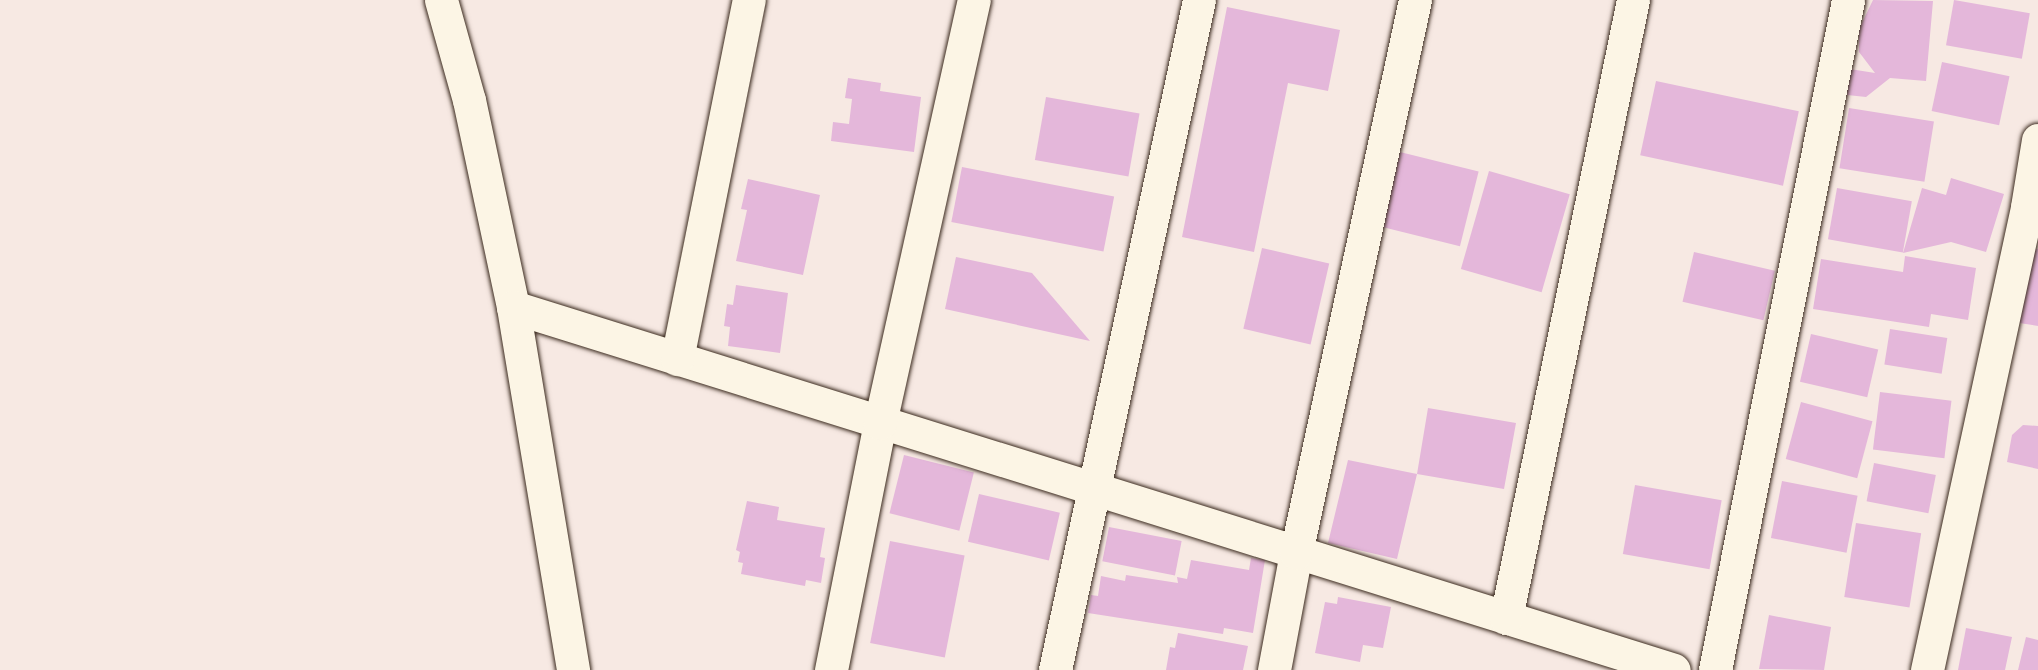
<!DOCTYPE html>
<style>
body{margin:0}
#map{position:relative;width:2038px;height:670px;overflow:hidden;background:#f7e9e3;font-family:"Balsamiq Sans",sans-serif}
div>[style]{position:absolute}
.building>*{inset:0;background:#e4b7da;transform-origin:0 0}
.roads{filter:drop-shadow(0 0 2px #3b2a1e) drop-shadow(0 0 2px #3b2a1e)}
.street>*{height:33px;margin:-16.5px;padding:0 16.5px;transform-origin:16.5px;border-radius:16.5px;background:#fcf5e5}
span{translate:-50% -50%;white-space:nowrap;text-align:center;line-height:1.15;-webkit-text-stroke:4.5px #fcf5e5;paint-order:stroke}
</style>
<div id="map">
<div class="building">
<div style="clip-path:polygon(1873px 0,1933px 1px,1926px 81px,1890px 78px,1866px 97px,1838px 94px,1850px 69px,1875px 73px,1859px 52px,1859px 29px)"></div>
<div style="left:1954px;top:0;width:77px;height:46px;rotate:10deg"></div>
<div style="clip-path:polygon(1227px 7px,1340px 30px,1328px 91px,1288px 83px,1254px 252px,1182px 237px)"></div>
<div style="left:1942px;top:62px;width:69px;height:50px;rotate:12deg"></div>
<div style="clip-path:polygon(848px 78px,881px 83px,880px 91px,921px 97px,914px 152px,831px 141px,833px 122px,849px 124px,852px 99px,845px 98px)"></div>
<div style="left:1656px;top:81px;width:146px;height:76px;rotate:12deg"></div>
<div style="left:1046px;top:97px;width:95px;height:64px;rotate:10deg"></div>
<div style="left:1849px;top:108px;width:86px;height:61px;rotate:9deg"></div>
<div style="left:1400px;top:152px;width:81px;height:77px;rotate:14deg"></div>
<div style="left:962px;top:167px;width:155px;height:56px;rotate:11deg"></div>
<div style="left:1489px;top:171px;width:84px;height:102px;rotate:16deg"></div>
<div style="clip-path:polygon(1951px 178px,2004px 194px,1986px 252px,1951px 242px,1903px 253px,1922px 188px,1946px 195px)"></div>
<div style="clip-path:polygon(748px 179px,820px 195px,803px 275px,736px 261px,747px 210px,741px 209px)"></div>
<div style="left:1837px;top:188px;width:76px;height:52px;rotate:10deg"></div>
<div style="clip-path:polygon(2027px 247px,2038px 249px,2038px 326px,2013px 322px)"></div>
<div style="left:1262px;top:248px;width:69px;height:83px;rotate:13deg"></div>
<div style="left:1694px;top:252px;width:83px;height:51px;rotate:13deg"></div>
<div style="clip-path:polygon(1905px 256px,1976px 268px,1968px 320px,1931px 314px,1929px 327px,1813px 309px,1821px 259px,1903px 272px)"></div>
<div style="clip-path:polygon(956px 257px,1032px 273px,1090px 341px,945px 309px)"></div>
<div style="clip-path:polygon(736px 285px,788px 293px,780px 353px,728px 346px,730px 327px,724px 326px,727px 304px,733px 305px)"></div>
<div style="left:1890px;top:329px;width:58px;height:36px;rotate:9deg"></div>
<div style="left:1811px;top:334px;width:69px;height:49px;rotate:13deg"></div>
<div style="left:1880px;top:392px;width:72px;height:58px;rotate:7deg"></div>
<div style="left:1801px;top:402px;width:74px;height:59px;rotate:15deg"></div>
<div style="clip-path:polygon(1428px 408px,1516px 423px,1504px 489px,1417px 474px,1397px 559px,1328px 543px,1348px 460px,1417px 474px)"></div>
<div style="clip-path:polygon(2023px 425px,2038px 426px,2038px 469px,2007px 462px,2012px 435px)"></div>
<div style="left:904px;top:455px;width:72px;height:60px;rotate:14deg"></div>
<div style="left:1874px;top:463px;width:63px;height:39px;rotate:11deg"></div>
<div style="left:1782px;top:481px;width:77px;height:58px;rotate:11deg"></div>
<div style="left:1635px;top:485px;width:88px;height:70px;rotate:10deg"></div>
<div style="left:979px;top:494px;width:83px;height:49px;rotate:13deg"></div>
<div style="clip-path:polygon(747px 501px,779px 507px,777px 520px,825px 528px,820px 557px,825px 558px,821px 583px,806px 580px,805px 586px,741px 574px,743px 563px,738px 562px,740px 552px,736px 550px)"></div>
<div style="left:1856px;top:523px;width:66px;height:75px;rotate:9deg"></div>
<div style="left:1109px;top:527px;width:74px;height:35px;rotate:11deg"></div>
<div style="left:890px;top:541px;width:76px;height:104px;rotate:11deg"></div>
<div style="clip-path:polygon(1251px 558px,1265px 560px,1253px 633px,1224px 628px,1223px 634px,1088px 613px,1091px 595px,1098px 596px,1101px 576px,1125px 581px,1126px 575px,1178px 583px,1177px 577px,1187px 579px,1191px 560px,1249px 570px)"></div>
<div style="clip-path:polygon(1338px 597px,1391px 607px,1383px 648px,1363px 645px,1360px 662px,1315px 653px,1325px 602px,1337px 604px)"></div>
<div style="clip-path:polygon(1769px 615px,1831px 627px,1824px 670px,1759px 669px)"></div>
<div style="clip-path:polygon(1966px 628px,2012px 637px,2005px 670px,1958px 670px)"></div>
<div style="clip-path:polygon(1178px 633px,1248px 646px,1243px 670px,1166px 670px,1170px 647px,1175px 648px)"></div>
<div style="clip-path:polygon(2026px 637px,2038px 640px,2038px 670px,2018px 670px)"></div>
</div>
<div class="roads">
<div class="street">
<div style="left:441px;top:0;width:104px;rotate:74.4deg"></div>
<div style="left:469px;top:100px;width:212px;rotate:78deg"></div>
<div style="left:513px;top:307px;width:368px;rotate:80.6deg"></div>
<div style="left:513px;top:307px;width:1216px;rotate:17.36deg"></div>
<div style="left:677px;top:359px;width:366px;rotate:-78.7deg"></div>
<div style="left:1506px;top:618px;width:631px;rotate:-78.39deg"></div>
<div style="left:831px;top:670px;width:252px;rotate:-78.8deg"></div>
<div style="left:880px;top:423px;width:433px;rotate:-77.5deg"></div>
<div style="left:1055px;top:670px;width:685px;rotate:-77.87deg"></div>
<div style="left:1274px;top:670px;width:119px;rotate:-79.4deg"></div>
<div style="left:1296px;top:553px;width:566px;rotate:-77.86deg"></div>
<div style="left:1715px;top:670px;width:683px;rotate:-78.77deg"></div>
<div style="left:1927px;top:670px;width:474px;rotate:-77.8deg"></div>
<div style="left:2027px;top:207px;width:68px;rotate:-80.7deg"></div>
</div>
</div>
</div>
